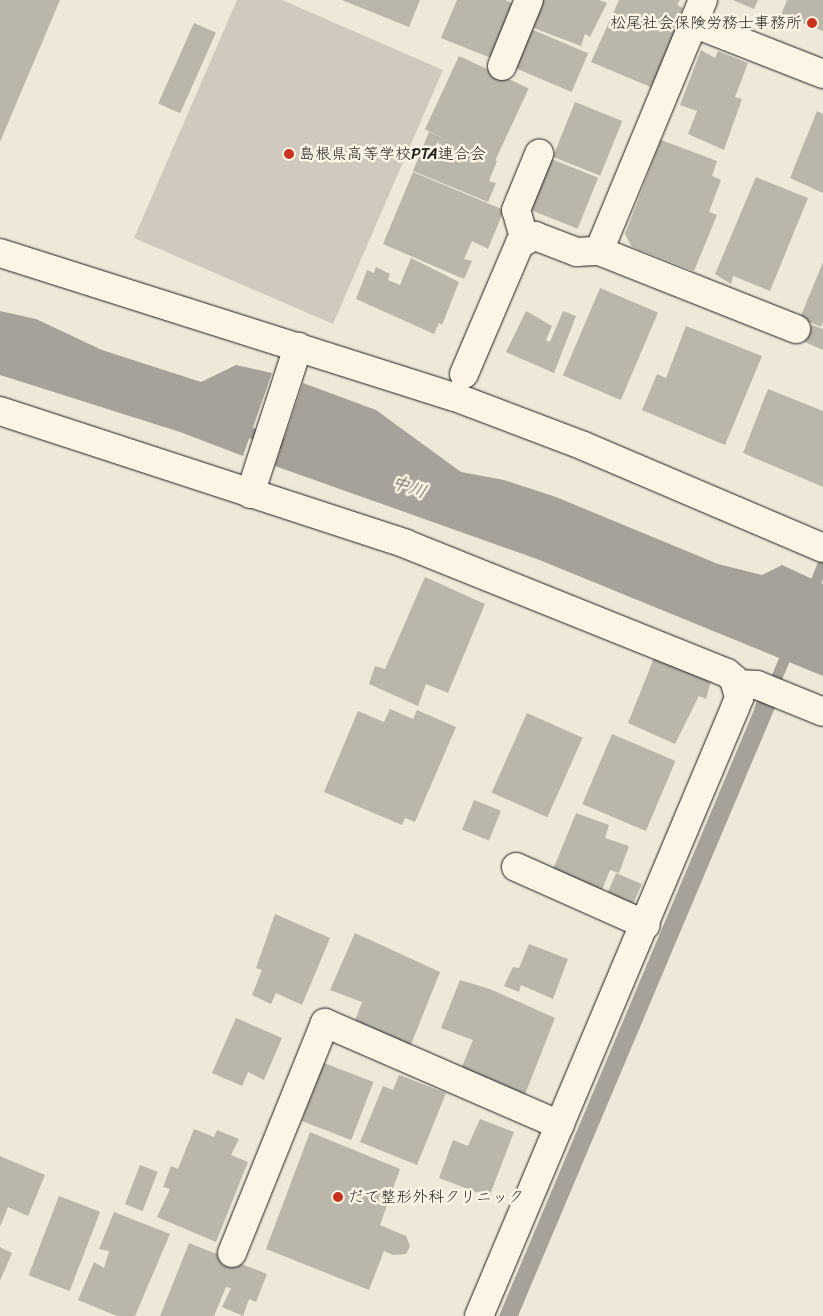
<!DOCTYPE html>
<meta charset="utf-8">
<style>
body{margin:0}
#map{position:relative;width:823px;height:1316px;overflow:hidden;background:#eee8d9;font-family:Sriracha,"Klee One",sans-serif}
div>[style]{position:absolute}
.green>*{inset:0;background:#cfcabd}
.water>*{inset:0;background:#a7a299}
.stream>*{height:11px;margin:-5.5px;padding:0 5.5px;transform-origin:5.5px;border-radius:5.5px;background:#a7a299}
.building>*{inset:0;background:#bab6aa;transform-origin:0 0}
.roads{filter:drop-shadow(0 0 1px #1c1c1c) drop-shadow(0 0 1px #1c1c1c)}
.minor>*{height:28px;margin:-14px;padding:0 14px;transform-origin:14px;border-radius:14px;background:#fcf5e5}
.dots>*{width:14px;height:14px;translate:-50% -50%;box-sizing:border-box;border:2px solid #fcf5e5;border-radius:50%}
span{translate:-50% -50%;white-space:nowrap;text-align:center;line-height:1.15;-webkit-text-stroke:5px #fcf5e5;paint-order:stroke}
.poi-label{font-size:16px;color:#1c1c1c}
.right{translate:-100% -50%;text-align:right}
.left{translate:0 -50%;text-align:left}
.water-label{font-size:18px;color:#5b5854;font-style:italic}
</style>
<div id="map">
<div class="green">
<div style="clip-path:polygon(237px 0,282px 0,443px 70px,333px 324px,134px 238px)"></div>
</div>
<div class="water">
<div style="clip-path:polygon(0 311px,36px 319px,102px 350px,201px 382px,236px 365px,272px 373px,243px 456px,180px 432px,0 375px)"></div>
<div style="clip-path:polygon(303px 383px,376px 410px,461px 472px,504px 480px,556px 497px,718px 564px,762px 575px,782px 565px,823px 584px,823px 676px,537px 559px,275px 466px)"></div>
<div style="clip-path:polygon(762px 684px,784px 693px,774px 710px,518px 1316px,499px 1316px,754px 710px)"></div>
</div>
<div class="stream">
<div style="left:237px;top:428px;width:63px;rotate:18.4deg"></div>
<div style="left:810px;top:595px;width:35px;rotate:-68deg"></div>
<div style="left:770px;top:692px;width:51px;rotate:-66.9deg"></div>
</div>
<div class="building">
<div style="clip-path:polygon(0 0,60px 0,0 142px)"></div>
<div style="clip-path:polygon(342px 0,420px 0,409px 27px)"></div>
<div style="clip-path:polygon(457px 0,505px 0,515px 4px,491px 58px,441px 38px)"></div>
<div style="clip-path:polygon(542px 0,599px 0,607px 3px,590px 37px,585px 34px,581px 46px,531px 27px)"></div>
<div style="clip-path:polygon(619px 0,680px 0,677px 5px,683px 8px,676px 22px,680px 24px,653px 88px,591px 62px)"></div>
<div style="clip-path:polygon(733px 0,758px 0,754px 9px)"></div>
<div style="clip-path:polygon(787px 0,823px 0,823px 31px,781px 15px)"></div>
<div style="left:194px;top:23px;width:24px;height:88px;rotate:24deg"></div>
<div style="left:531px;top:29px;width:62px;height:42px;rotate:23deg"></div>
<div style="clip-path:polygon(701px 50px,715px 58px,718px 51px,748px 63px,735px 97px,742px 99px,724px 150px,688px 134px,697px 111px,680px 105px)"></div>
<div style="left:459px;top:56px;width:77px;height:81px;rotate:25deg"></div>
<div style="left:575px;top:102px;width:51px;height:59px;rotate:22deg"></div>
<div style="clip-path:polygon(817px 111px,823px 114px,823px 193px,790px 178px)"></div>
<div style="clip-path:polygon(429px 132px,497px 161px,489px 181px,496px 183px,488px 202px,413px 171px)"></div>
<div style="clip-path:polygon(661px 140px,717px 161px,712px 176px,721px 180px,709px 212px,717px 215px,694px 271px,632px 247px,625px 234px)"></div>
<div style="left:549px;top:158px;width:53px;height:55px;rotate:22deg"></div>
<div style="clip-path:polygon(413px 172px,504px 210px,488px 249px,472px 241px,464px 259px,472px 261px,464px 279px,383px 244px)"></div>
<div style="clip-path:polygon(756px 177px,808px 198px,770px 291px,733px 276px,731px 284px,715px 274px)"></div>
<div style="clip-path:polygon(411px 258px,459px 282px,442px 325px,439px 323px,434px 334px,356px 299px,367px 270px,374px 273px,376px 267px,390px 274px,388px 280px,400px 285px)"></div>
<div style="clip-path:polygon(823px 262px,823px 322px,821px 327px,800px 318px)"></div>
<div style="left:600px;top:288px;width:63px;height:95px;rotate:23deg"></div>
<div style="clip-path:polygon(526px 311px,552px 326px,546px 340px,550px 342px,563px 311px,576px 316px,554px 373px,506px 352px)"></div>
<div style="clip-path:polygon(812px 325px,823px 329px,823px 350px,805px 342px)"></div>
<div style="clip-path:polygon(686px 326px,762px 356px,725px 445px,642px 410px,657px 374px,666px 378px)"></div>
<div style="clip-path:polygon(768px 389px,823px 411px,823px 487px,743px 453px)"></div>
<div style="clip-path:polygon(425px 577px,485px 604px,448px 693px,426px 684px,418px 706px,369px 684px,375px 666px,385px 669px)"></div>
<div style="clip-path:polygon(654px 658px,711px 681px,706px 699px,699px 696px,675px 744px,628px 723px)"></div>
<div style="clip-path:polygon(390px 709px,413px 719px,417px 710px,456px 727px,415px 822px,405px 818px,402px 825px,324px 792px,358px 711px,384px 722px)"></div>
<div style="left:527px;top:713px;width:61px;height:87px;rotate:24deg"></div>
<div style="left:612px;top:734px;width:69px;height:76px;rotate:23deg"></div>
<div style="left:474px;top:800px;width:29px;height:32px;rotate:22deg"></div>
<div style="clip-path:polygon(576px 813px,609px 825px,605px 838px,629px 846px,619px 873px,610px 870px,601px 892px,552px 872px)"></div>
<div style="left:616px;top:873px;width:28px;height:26px;rotate:23deg"></div>
<div style="clip-path:polygon(275px 914px,330px 938px,302px 1005px,276px 993px,271px 1004px,252px 995px,262px 970px,256px 968px)"></div>
<div style="clip-path:polygon(355px 933px,440px 972px,410px 1047px,354px 1023px,362px 1002px,330px 990px)"></div>
<div style="clip-path:polygon(529px 944px,568px 959px,553px 999px,521px 985px,519px 992px,504px 986px,513px 967px,519px 968px)"></div>
<div style="clip-path:polygon(460px 980px,490px 989px,555px 1018px,524px 1097px,461px 1069px,473px 1040px,441px 1028px)"></div>
<div style="clip-path:polygon(236px 1018px,282px 1038px,264px 1080px,248px 1072px,242px 1086px,212px 1073px)"></div>
<div style="left:324px;top:1063px;width:53px;height:62px;rotate:21deg"></div>
<div style="clip-path:polygon(399px 1075px,446px 1093px,417px 1165px,360px 1142px,383px 1086px,393px 1090px)"></div>
<div style="clip-path:polygon(480px 1119px,514px 1132px,489px 1197px,439px 1178px,453px 1140px,468px 1146px)"></div>
<div style="clip-path:polygon(194px 1129px,214px 1137px,217px 1130px,239px 1139px,231px 1155px,248px 1162px,216px 1242px,157px 1217px,170px 1189px,163px 1187px,171px 1166px,178px 1169px)"></div>
<div style="clip-path:polygon(310px 1132px,400px 1169px,380px 1225px,406px 1236px,410px 1246px,406px 1254px,393px 1255px,384px 1251px,369px 1290px,266px 1249px)"></div>
<div style="clip-path:polygon(0 1156px,45px 1175px,28px 1216px,8px 1207px,0 1227px)"></div>
<div style="left:140px;top:1165px;width:19px;height:42px;rotate:21deg"></div>
<div style="left:59px;top:1196px;width:44px;height:85px;rotate:21deg"></div>
<div style="clip-path:polygon(114px 1212px,170px 1234px,135px 1316px,117px 1316px,78px 1300px,94px 1262px,104px 1268px,109px 1251px,99px 1249px)"></div>
<div style="clip-path:polygon(189px 1243px,267px 1274px,256px 1302px,249px 1299px,243px 1316px,222px 1307px,231px 1288px,226px 1287px,214px 1316px,160px 1316px)"></div>
<div style="clip-path:polygon(0 1247px,12px 1253px,0 1281px)"></div>
</div>
<div class="roads">
<div class="minor">
<div style="left:693px;top:23px;width:140px;rotate:21.4deg"></div>
<div style="left:502px;top:66px;width:71px;rotate:-67.8deg"></div>
<div style="left:525px;top:241px;width:32px;rotate:-106deg"></div>
<div style="left:516px;top:210px;width:61px;rotate:-67.7deg"></div>
<div style="left:599px;top:251px;width:212px;rotate:21.6deg"></div>
<div style="left:0;top:253px;width:477px;rotate:17.6deg"></div>
<div style="left:455px;top:397px;width:138px;rotate:20.8deg"></div>
<div style="left:584px;top:446px;width:260px;rotate:23.1deg"></div>
<div style="left:464px;top:374px;width:142px;rotate:-66.9deg"></div>
<div style="left:520px;top:243px;width:17px;rotate:-25deg"></div>
<div style="left:535px;top:236px;width:45px;rotate:20.9deg"></div>
<div style="left:577px;top:252px;width:22px;rotate:-3deg"></div>
<div style="left:599px;top:251px;width:272px;rotate:-67.5deg"></div>
<div style="left:0;top:411px;width:427px;rotate:18.1deg"></div>
<div style="left:406px;top:544px;width:346px;rotate:21.9deg"></div>
<div style="left:727px;top:673px;width:9px;rotate:41deg"></div>
<div style="left:734px;top:679px;width:20px;rotate:75deg"></div>
<div style="left:739px;top:698px;width:11px;rotate:112deg"></div>
<div style="left:735px;top:708px;width:660px;rotate:112.83deg"></div>
<div style="left:250px;top:494px;width:155px;rotate:-71.9deg"></div>
<div style="left:736px;top:684px;width:21px;rotate:3deg"></div>
<div style="left:757px;top:685px;width:71px;rotate:22.2deg"></div>
<div style="left:516px;top:867px;width:142px;rotate:24deg"></div>
<div style="left:232px;top:1253px;width:248px;rotate:-68deg"></div>
<div style="left:325px;top:1023px;width:256px;rotate:23.5deg"></div>
</div>
</div>
<div class="dots">
<div style="left:812px;top:23px;background:#c8321e"></div>
<div style="left:289px;top:154px;background:#c8321e"></div>
<div style="left:338px;top:1197px;background:#c8321e"></div>
</div>
<div class="poi-label">
<span class="right" style="left:802px;top:23px">松尾社会保険労務士事務所</span>
<span class="left" style="left:299px;top:154px">島根県高等学校PTA連合会</span>
<span class="left" style="left:348px;top:1197px">だて整形外科クリニック</span>
</div>
<div class="water-label">
<span style="left:409px;top:487px;rotate:19deg">中川</span>
</div>
</div>
